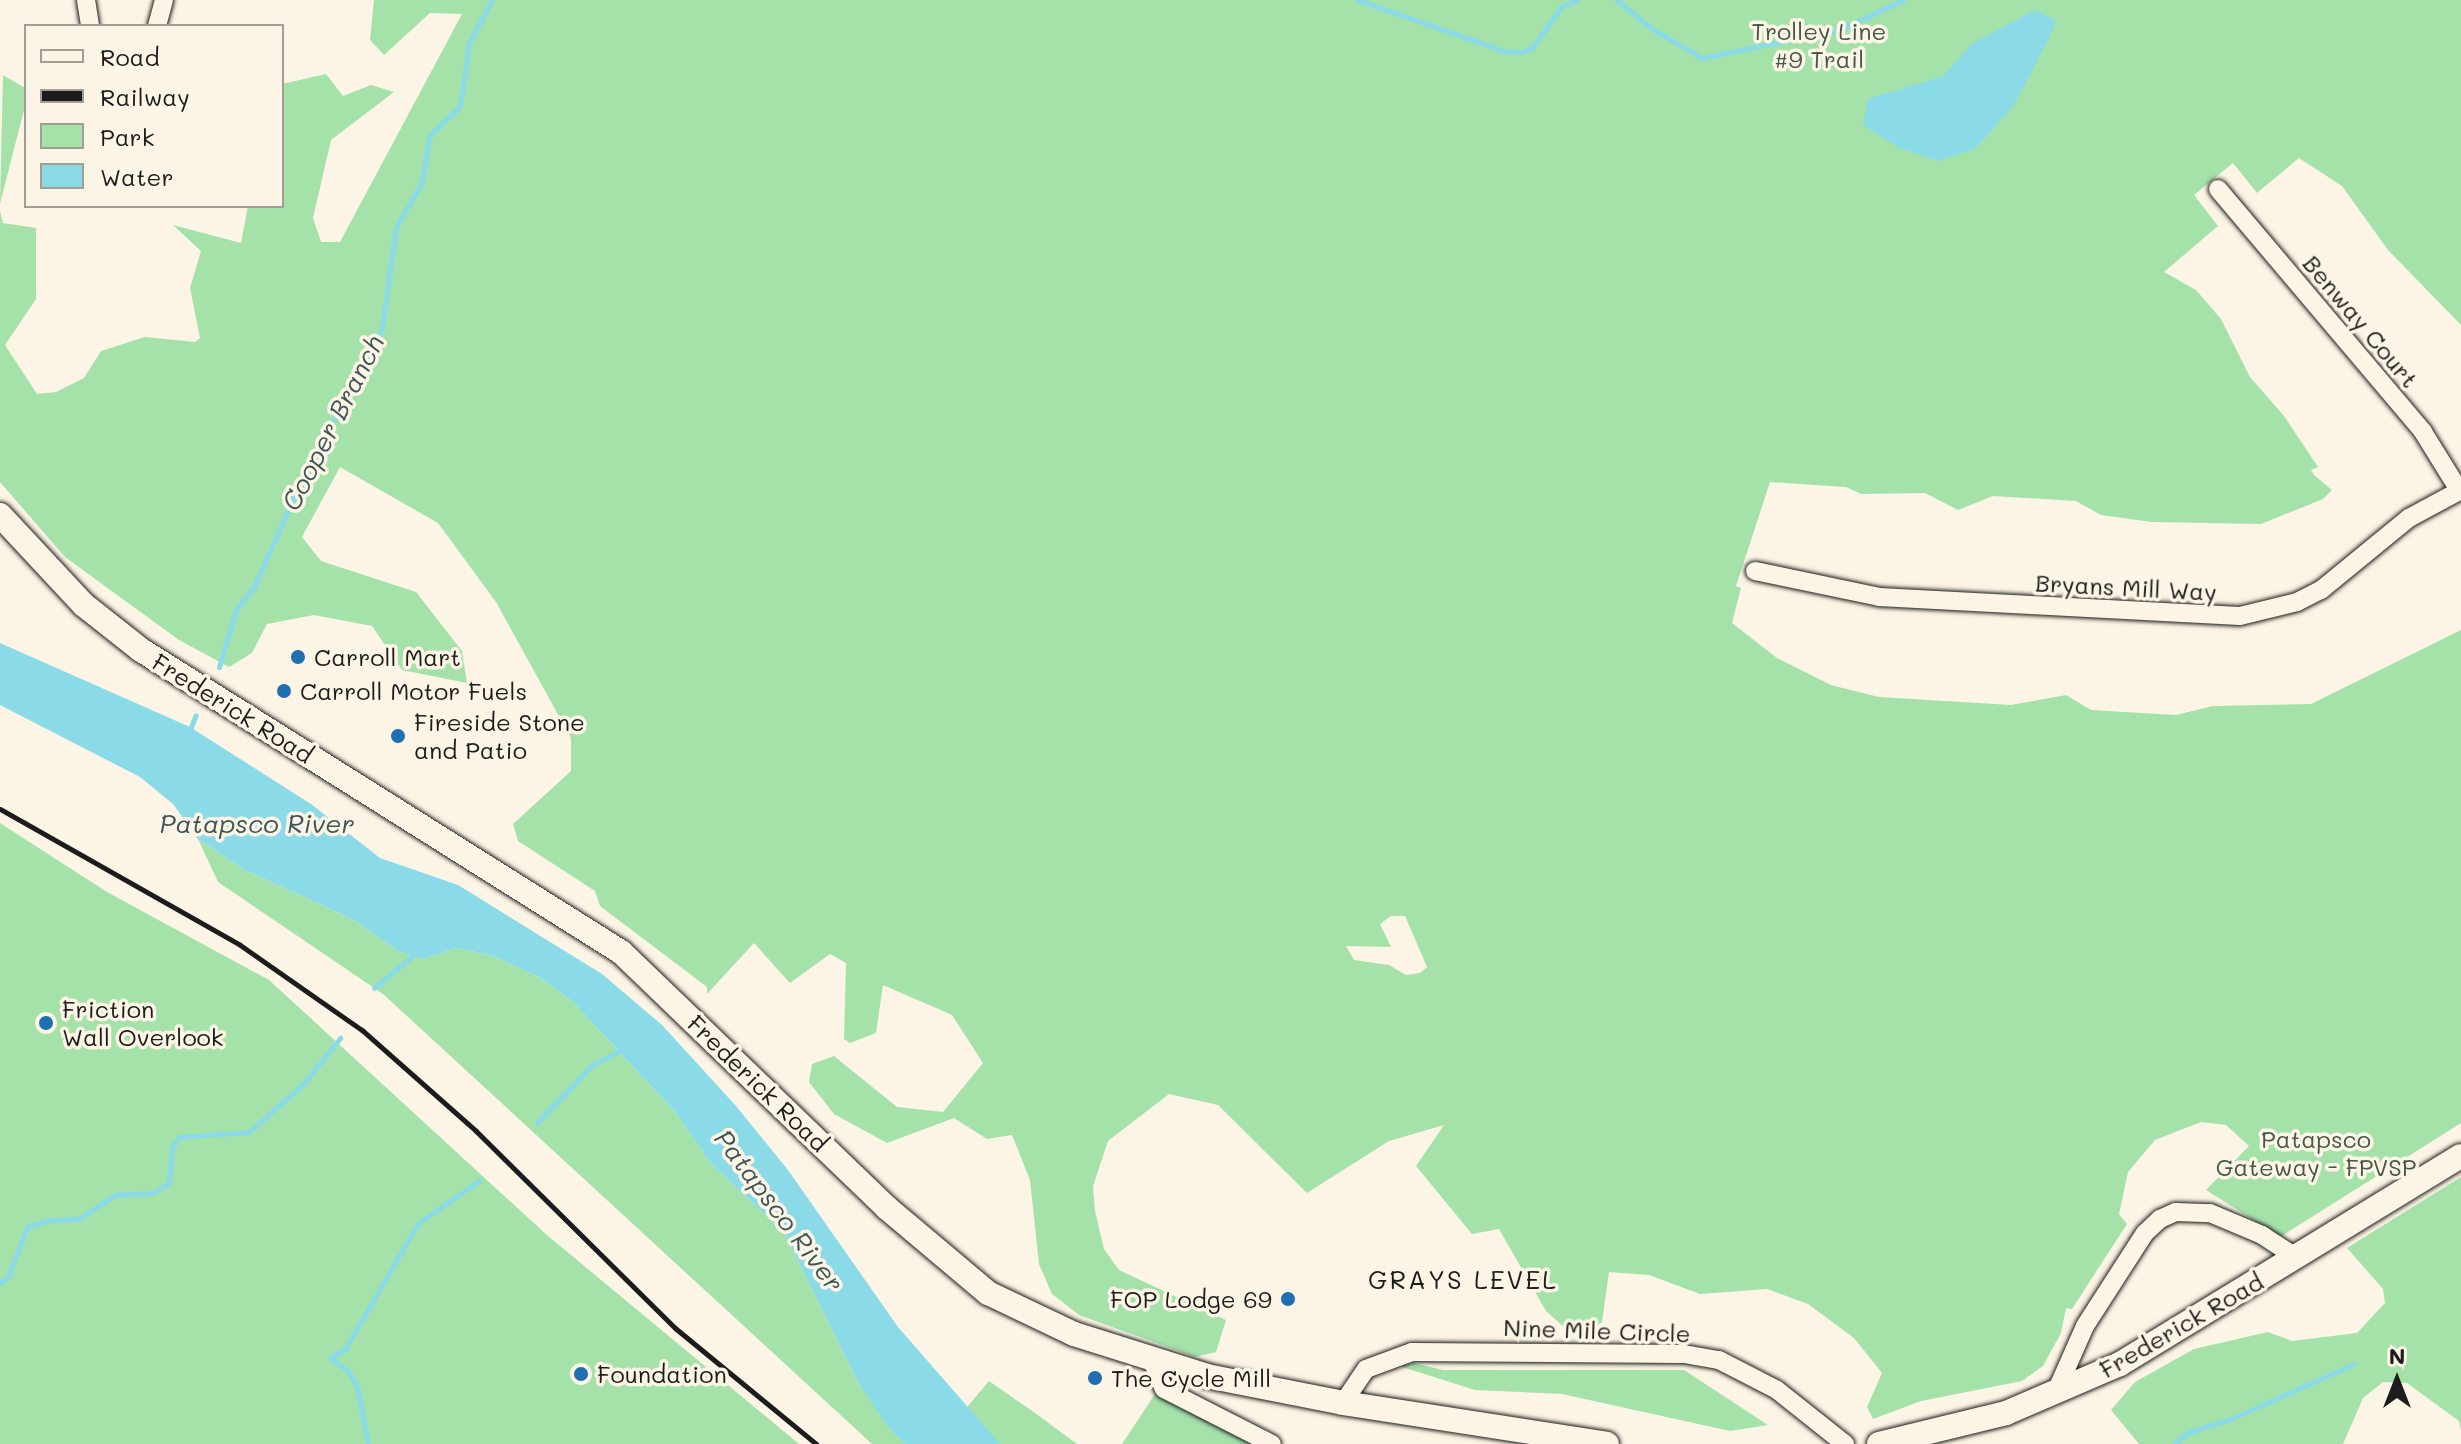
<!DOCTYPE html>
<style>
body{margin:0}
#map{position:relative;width:2461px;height:1444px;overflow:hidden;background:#fcf5e5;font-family:Mali,sans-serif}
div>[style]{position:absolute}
.green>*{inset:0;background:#a4e2aa}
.water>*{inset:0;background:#8adae8}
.stream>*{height:5px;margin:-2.5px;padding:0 2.5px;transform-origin:2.5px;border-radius:2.5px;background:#8adae8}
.roads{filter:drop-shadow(0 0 2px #1c1c1c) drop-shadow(0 0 2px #1c1c1c)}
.street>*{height:18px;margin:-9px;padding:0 9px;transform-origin:9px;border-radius:9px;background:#fcf5e5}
.secondary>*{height:24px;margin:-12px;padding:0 12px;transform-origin:12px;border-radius:12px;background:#fcf5e5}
.rail>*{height:5px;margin:-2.5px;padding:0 2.5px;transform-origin:2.5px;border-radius:2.5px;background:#1c1c1c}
.dots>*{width:22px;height:22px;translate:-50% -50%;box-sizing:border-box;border:4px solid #fcf5e5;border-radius:50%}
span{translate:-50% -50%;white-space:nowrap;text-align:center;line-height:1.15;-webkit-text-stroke:7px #fcf5e5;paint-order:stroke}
.park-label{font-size:24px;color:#455747}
.street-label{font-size:24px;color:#1c1c1c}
.poi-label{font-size:24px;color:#1c1c1c}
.left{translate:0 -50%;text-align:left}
.right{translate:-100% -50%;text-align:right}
.water-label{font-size:26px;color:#3d5559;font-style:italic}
.neighbourhood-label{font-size:26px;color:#1c1c1c;letter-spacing:2px}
.legend{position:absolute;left:24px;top:24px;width:260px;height:184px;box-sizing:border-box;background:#fcf5e5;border:2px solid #a29e95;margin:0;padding:10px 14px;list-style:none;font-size:24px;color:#1c1c1c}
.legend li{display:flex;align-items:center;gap:16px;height:40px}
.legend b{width:40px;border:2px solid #a29e95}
.north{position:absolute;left:2357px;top:1340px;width:80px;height:80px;-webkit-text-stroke:6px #fcf5e5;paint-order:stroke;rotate:0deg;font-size:22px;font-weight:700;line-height:32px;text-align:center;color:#1c1c1c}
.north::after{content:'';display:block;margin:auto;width:28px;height:36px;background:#1c1c1c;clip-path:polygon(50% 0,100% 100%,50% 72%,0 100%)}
</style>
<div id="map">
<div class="green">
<div style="clip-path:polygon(evenodd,374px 0,2461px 0,2461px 325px,2388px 250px,2342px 186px,2299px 158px,2257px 193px,2233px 163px,2194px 195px,2218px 226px,2164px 272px,2196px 290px,2221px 319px,2250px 377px,2284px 416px,2318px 467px,2311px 470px,2314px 475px,2332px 490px,2323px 499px,2261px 524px,2152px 522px,2101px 515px,2076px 501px,1993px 496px,1958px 510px,1925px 493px,1861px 494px,1846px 487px,1770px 482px,1736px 586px,1741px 588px,1732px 623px,1777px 658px,1831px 685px,1879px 697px,2011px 705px,2066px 695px,2091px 710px,2176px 715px,2213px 706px,2311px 704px,2461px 630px,2461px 1123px,2280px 1237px,2206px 1190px,2249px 1146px,2226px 1125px,2201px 1122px,2155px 1140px,2128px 1172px,2119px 1214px,2127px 1224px,2072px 1309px,2066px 1308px,2061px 1333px,2043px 1366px,2022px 1381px,1921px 1401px,1873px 1419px,1867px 1407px,1882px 1373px,1854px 1338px,1808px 1304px,1767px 1289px,1700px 1294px,1649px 1275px,1609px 1272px,1602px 1322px,1594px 1328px,1566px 1329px,1546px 1311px,1499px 1229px,1472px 1234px,1416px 1166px,1444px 1125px,1389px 1141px,1307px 1193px,1218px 1105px,1169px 1094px,1108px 1141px,1093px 1186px,1095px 1211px,1104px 1249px,1119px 1270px,1226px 1320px,1216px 1352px,1195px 1357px,1079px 1315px,1052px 1294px,1039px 1264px,1030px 1180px,1012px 1135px,987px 1139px,954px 1118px,887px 1143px,834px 1114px,809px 1082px,812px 1064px,834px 1056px,897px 1107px,943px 1112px,983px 1063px,952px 1015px,883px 985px,876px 1033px,850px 1043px,844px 1039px,846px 963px,830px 954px,790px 983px,754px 943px,707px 994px,707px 987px,600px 906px,595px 891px,518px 841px,513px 824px,571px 771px,571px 738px,496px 602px,438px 523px,340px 467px,302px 537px,321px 561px,416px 592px,462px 651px,467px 683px,402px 670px,372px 626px,314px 615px,267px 624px,252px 653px,229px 667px,179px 640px,65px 557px,0 482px,0 211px,3px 223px,36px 228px,36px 299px,5px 345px,37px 394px,56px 392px,84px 378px,101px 351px,145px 337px,195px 342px,200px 338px,190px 288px,201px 251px,173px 225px,241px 243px,248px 206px,282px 206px,282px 84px,326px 74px,343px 96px,371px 85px,394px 92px,331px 140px,313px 218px,321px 242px,340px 242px,462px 14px,430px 13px,384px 55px,370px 40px,374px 0,1391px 916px,1405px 916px,1427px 967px,1420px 973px,1406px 975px,1389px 965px,1354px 960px,1346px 946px,1391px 947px,1380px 924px,1391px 916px)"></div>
<div style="clip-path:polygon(3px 75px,25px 88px,25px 106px,0 204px)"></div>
<div style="clip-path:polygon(0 823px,107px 892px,269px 980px,548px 1236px,799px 1444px,0 1444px)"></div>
<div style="clip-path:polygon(198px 839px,243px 869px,352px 919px,398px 951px,423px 959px,456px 948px,490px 955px,541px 978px,573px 1002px,676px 1113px,711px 1164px,783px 1231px,859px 1384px,905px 1444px,872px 1444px,383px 994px,218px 882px)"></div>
<div style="clip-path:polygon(2461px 1177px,2461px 1430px,2459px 1421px,2407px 1383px,2383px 1382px,2363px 1398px,2343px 1444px,2139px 1444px,2111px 1410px,2135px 1382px,2194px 1349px,2268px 1332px,2292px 1341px,2357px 1333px,2385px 1303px,2383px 1289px,2347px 1248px)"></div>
<div style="clip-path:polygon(1414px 1363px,1443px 1370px,1684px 1370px,1768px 1425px,1730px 1431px,1562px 1394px,1475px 1390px,1399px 1366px)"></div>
<div style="clip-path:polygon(989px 1381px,1035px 1413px,1077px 1444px,936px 1444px)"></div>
<div style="clip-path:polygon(1157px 1391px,1258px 1444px,1122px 1444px)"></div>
</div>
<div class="water">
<div style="clip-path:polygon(2035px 10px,2056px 21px,2049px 38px,2014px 105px,1975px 149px,1938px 161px,1899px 148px,1863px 125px,1868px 99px,1943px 76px,1973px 43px)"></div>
<div style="clip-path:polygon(0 643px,190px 727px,311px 804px,380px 858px,458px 885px,602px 974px,662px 1025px,736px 1106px,788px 1170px,898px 1327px,1000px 1444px,905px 1444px,889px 1428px,859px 1384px,783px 1231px,711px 1164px,676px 1113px,573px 1002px,541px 978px,490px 955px,456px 948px,423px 959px,398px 951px,352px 919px,243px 869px,198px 839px,173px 804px,140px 777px,0 705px)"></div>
</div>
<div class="stream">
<div style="left:1358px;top:0;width:155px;rotate:19.3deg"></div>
<div style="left:1504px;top:51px;width:17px;rotate:3deg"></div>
<div style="left:1521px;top:52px;width:12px;rotate:-20deg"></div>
<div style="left:1532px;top:48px;width:50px;rotate:-54.7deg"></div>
<div style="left:1561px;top:7px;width:17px;rotate:-25deg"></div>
<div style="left:1617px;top:0;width:45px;rotate:39.6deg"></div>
<div style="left:1652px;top:29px;width:58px;rotate:30.1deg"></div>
<div style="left:1702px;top:58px;width:140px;rotate:-11.6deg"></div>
<div style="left:1839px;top:30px;width:71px;rotate:-25.1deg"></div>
<div style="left:219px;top:667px;width:59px;rotate:-73.4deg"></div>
<div style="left:236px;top:610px;width:29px;rotate:-52deg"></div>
<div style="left:254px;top:587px;width:149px;rotate:-66.2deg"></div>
<div style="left:314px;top:451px;width:93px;rotate:-57.3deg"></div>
<div style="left:364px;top:373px;width:48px;rotate:-68.2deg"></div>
<div style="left:382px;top:328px;width:102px;rotate:-82.1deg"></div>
<div style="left:396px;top:227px;width:50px;rotate:-59.8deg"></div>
<div style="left:421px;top:184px;width:50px;rotate:-79.6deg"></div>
<div style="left:430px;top:135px;width:42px;rotate:-44deg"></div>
<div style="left:460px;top:106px;width:64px;rotate:-81.9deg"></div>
<div style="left:469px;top:43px;width:49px;rotate:-61.9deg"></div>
<div style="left:189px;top:732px;width:18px;rotate:-68deg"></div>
<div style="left:374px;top:988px;width:55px;rotate:-39.8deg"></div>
<div style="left:537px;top:1123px;width:80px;rotate:-46.5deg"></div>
<div style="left:592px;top:1065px;width:35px;rotate:-27deg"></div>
<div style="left:0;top:1283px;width:10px;rotate:-37deg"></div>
<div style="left:8px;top:1277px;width:53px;rotate:-69.2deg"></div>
<div style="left:27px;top:1227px;width:24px;rotate:-17deg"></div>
<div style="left:50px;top:1220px;width:28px;rotate:-2deg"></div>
<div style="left:78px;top:1219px;width:44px;rotate:-33deg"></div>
<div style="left:115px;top:1195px;width:38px;rotate:-3deg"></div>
<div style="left:153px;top:1193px;width:19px;rotate:-32deg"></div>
<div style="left:169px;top:1183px;width:36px;rotate:-85deg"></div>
<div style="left:172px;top:1147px;width:12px;rotate:-55deg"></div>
<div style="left:179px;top:1137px;width:70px;rotate:-4.1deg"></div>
<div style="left:249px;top:1132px;width:74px;rotate:-41.7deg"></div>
<div style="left:304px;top:1083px;width:58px;rotate:-51.3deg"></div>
<div style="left:368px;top:1444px;width:58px;rotate:-100.9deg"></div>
<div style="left:357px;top:1387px;width:18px;rotate:-119deg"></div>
<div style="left:348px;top:1371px;width:22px;rotate:-144deg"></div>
<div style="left:330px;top:1358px;width:17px;rotate:-31deg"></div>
<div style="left:345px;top:1349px;width:146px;rotate:-59.9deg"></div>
<div style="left:418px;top:1223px;width:75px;rotate:-34.7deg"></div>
<div style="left:2174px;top:1444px;width:19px;rotate:-39deg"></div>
<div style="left:2189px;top:1432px;width:39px;rotate:-17deg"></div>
<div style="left:2226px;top:1421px;width:140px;rotate:-24deg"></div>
</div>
<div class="roads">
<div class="street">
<div style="left:86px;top:0;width:26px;rotate:81deg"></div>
<div style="left:157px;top:26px;width:27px;rotate:-75deg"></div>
<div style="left:2218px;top:189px;width:318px;rotate:49.8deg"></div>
<div style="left:2423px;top:432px;width:68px;rotate:58.2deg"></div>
<div style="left:1755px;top:571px;width:127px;rotate:11.8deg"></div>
<div style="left:1879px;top:597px;width:361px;rotate:3deg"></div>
<div style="left:2240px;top:616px;width:59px;rotate:-13.8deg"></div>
<div style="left:2297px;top:602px;width:27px;rotate:-27deg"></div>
<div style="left:2321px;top:590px;width:114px;rotate:-39.3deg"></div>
<div style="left:2409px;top:518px;width:59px;rotate:-28.3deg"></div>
<div style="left:1152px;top:1361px;width:30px;rotate:67deg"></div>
<div style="left:1164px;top:1389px;width:121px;rotate:27deg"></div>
<div style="left:2055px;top:1394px;width:74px;rotate:-66.2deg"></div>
<div style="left:2085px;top:1326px;width:111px;rotate:-57.2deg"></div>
<div style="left:2145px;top:1233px;width:21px;rotate:-43deg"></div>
<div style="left:2160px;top:1219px;width:17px;rotate:-24deg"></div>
<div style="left:2176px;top:1212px;width:34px;rotate:2deg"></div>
<div style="left:2210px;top:1213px;width:56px;rotate:22.9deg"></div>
<div style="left:2262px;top:1235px;width:42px;rotate:33.3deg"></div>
<div style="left:1343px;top:1403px;width:41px;rotate:-55.9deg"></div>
<div style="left:1366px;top:1369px;width:49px;rotate:-20.3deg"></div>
<div style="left:1412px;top:1352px;width:272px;rotate:0.4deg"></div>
<div style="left:1684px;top:1354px;width:36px;rotate:10deg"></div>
<div style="left:1719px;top:1360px;width:65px;rotate:27.3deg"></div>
<div style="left:1777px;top:1390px;width:87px;rotate:38.5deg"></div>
</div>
<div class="secondary">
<div style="left:0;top:515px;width:123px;rotate:47deg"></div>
<div style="left:84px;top:605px;width:73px;rotate:38.3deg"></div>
<div style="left:141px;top:650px;width:567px;rotate:32.18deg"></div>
<div style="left:621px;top:952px;width:369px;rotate:43.9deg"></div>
<div style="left:887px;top:1208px;width:132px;rotate:40.1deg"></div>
<div style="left:988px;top:1293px;width:95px;rotate:25.5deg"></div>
<div style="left:1074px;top:1334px;width:139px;rotate:17.5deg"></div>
<div style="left:1207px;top:1376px;width:139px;rotate:11.2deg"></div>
<div style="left:1343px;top:1403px;width:267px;rotate:8.8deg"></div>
<div style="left:1879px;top:1444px;width:131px;rotate:-13.7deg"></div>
<div style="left:2006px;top:1413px;width:124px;rotate:-23.3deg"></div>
<div style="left:2120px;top:1364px;width:399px;rotate:-31.4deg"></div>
</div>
</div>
<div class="rail">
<div style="left:0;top:809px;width:276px;rotate:29.5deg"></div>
<div style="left:240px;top:945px;width:149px;rotate:34.9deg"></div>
<div style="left:362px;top:1030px;width:152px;rotate:41.5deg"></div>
<div style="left:476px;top:1131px;width:280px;rotate:44.7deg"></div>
<div style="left:675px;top:1328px;width:183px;rotate:39.4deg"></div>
</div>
<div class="dots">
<div style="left:298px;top:657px;background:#1f6fb2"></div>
<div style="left:284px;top:691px;background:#1f6fb2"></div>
<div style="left:398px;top:736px;background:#1f6fb2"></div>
<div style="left:46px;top:1023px;background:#1f6fb2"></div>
<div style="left:1288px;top:1299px;background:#1f6fb2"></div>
<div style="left:581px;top:1374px;background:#1f6fb2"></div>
<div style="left:1095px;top:1378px;background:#1f6fb2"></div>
</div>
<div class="park-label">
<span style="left:1819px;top:45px">Trolley Line<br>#9 Trail</span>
<span style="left:2316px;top:1153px">Patapsco<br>Gateway - FPVSP</span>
</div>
<div class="street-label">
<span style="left:2361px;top:321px;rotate:50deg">Benway Court</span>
<span style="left:2126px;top:587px;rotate:3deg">Bryans Mill Way</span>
<span style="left:233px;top:708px;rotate:32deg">Frederick Road</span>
<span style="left:758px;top:1083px;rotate:44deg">Frederick Road</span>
<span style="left:2181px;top:1325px;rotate:-30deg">Frederick Road</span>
<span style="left:1597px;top:1330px;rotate:2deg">Nine Mile Circle</span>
</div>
<div class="poi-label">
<span class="left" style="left:314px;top:657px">Carroll Mart</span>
<span class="left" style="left:300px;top:691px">Carroll Motor Fuels</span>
<span class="left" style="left:414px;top:736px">Fireside Stone<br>and Patio</span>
<span class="left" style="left:62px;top:1023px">Friction<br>Wall Overlook</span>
<span class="right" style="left:1272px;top:1299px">FOP Lodge 69</span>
<span class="left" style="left:597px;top:1374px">Foundation</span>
<span class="left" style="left:1111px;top:1378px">The Cycle Mill</span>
</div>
<div class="water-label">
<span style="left:333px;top:423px;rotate:-63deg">Cooper Branch</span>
<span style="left:257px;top:824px">Patapsco River</span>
<span style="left:779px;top:1211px;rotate:53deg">Patapsco River</span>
</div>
<div class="neighbourhood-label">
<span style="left:1463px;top:1280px">GRAYS LEVEL</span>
</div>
<ul class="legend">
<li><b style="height:10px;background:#fcf5e5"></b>Road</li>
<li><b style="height:10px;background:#1c1c1c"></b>Railway</li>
<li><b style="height:22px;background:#a4e2aa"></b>Park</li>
<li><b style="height:22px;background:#8adae8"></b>Water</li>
</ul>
<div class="north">N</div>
</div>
